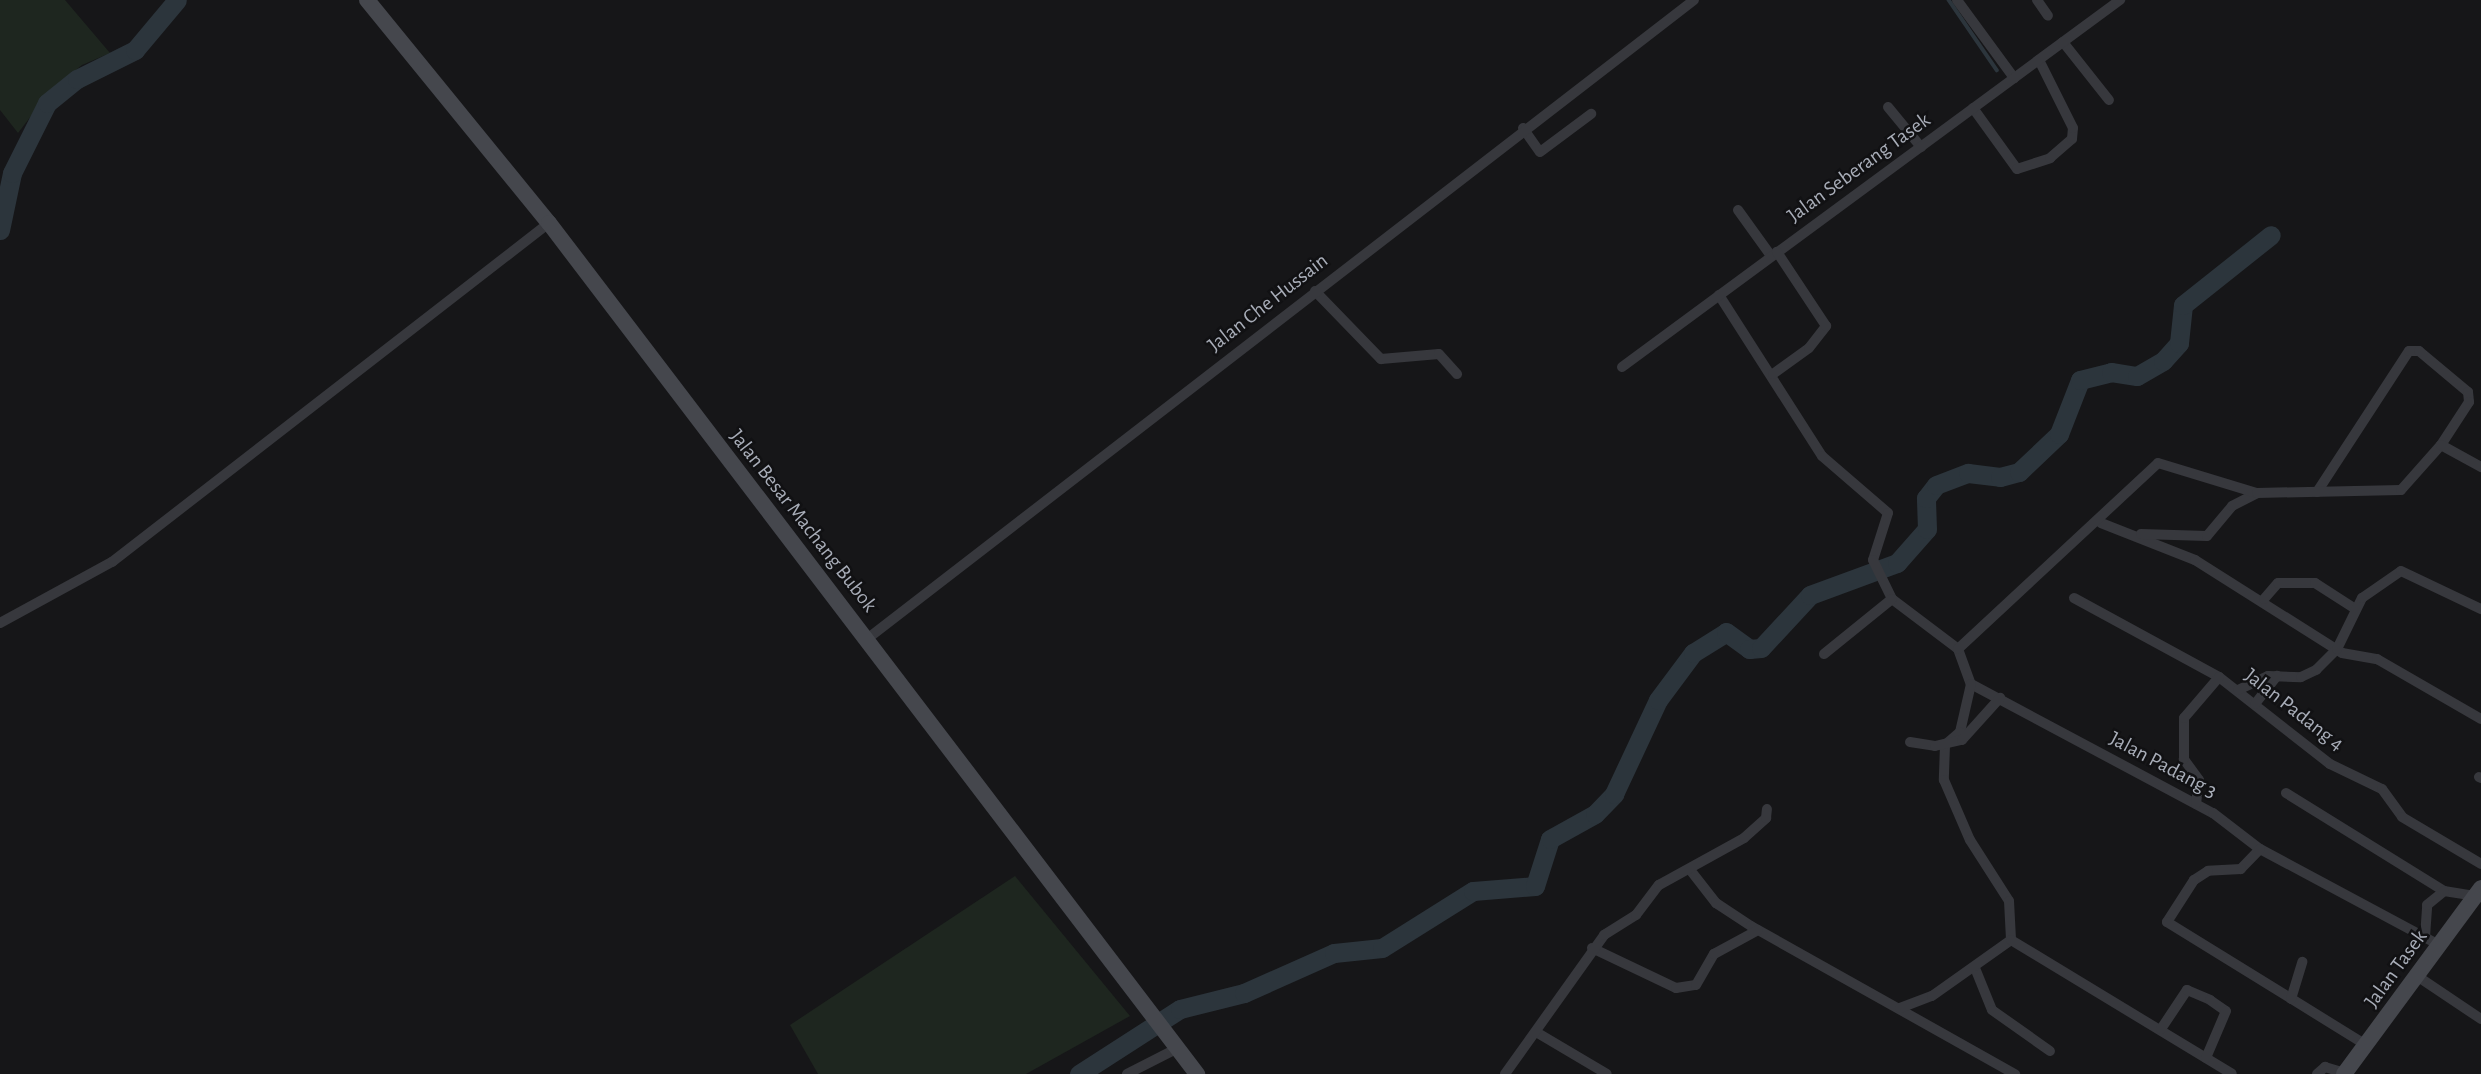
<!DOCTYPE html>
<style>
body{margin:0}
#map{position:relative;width:2481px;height:1074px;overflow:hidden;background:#161618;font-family:"Alegreya Sans",sans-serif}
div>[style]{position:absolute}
.green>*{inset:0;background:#1e261f}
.stream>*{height:3.5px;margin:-1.75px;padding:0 1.75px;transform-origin:1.75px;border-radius:1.75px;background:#2c353c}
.river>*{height:19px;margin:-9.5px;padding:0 9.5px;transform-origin:9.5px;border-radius:9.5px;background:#2c353c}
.minor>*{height:10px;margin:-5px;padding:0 5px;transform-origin:5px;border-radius:5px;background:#37383d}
.secondary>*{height:16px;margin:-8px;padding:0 8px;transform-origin:8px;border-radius:8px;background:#45474d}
span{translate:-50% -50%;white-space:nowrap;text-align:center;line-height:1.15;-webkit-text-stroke:5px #111113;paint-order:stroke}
.street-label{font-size:21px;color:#a8adb8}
</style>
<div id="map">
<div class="green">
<div style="clip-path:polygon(0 0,65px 0,110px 53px,82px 65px,51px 90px,18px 133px,0 110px)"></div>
<div style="clip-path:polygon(1015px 876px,1130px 1016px,1026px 1074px,818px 1074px,790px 1025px)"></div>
</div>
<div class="stream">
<div style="left:1949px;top:0;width:85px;rotate:55.6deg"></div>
</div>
<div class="river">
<div style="left:0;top:230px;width:58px;rotate:-78.1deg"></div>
<div style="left:12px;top:173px;width:78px;rotate:-63.4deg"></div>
<div style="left:47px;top:103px;width:38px;rotate:-39deg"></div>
<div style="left:77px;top:79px;width:65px;rotate:-26.6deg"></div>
<div style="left:135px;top:50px;width:65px;rotate:-50deg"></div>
<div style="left:1079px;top:1074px;width:120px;rotate:-32.8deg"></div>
<div style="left:1180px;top:1009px;width:66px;rotate:-14deg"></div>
<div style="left:1244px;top:993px;width:98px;rotate:-24deg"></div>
<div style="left:1334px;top:953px;width:48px;rotate:-5.9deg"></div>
<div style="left:1382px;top:948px;width:107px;rotate:-32.1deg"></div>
<div style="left:1473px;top:891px;width:62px;rotate:-4.6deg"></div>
<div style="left:1535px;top:886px;width:49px;rotate:-72.3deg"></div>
<div style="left:1550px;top:839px;width:51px;rotate:-29.1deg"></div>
<div style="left:1595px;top:814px;width:28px;rotate:-46deg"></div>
<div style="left:1614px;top:794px;width:104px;rotate:-64.9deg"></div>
<div style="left:1658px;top:700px;width:59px;rotate:-53.3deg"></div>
<div style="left:1693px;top:653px;width:39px;rotate:-32deg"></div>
<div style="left:1726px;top:632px;width:29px;rotate:36deg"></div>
<div style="left:1749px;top:649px;width:12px;rotate:-5deg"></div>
<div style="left:1761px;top:648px;width:72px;rotate:-47.2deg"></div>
<div style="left:1810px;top:595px;width:93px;rotate:-20.2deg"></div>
<div style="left:1897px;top:563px;width:45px;rotate:-48.6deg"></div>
<div style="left:1927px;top:529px;width:31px;rotate:-92deg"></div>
<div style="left:1926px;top:498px;width:16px;rotate:-52deg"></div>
<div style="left:1936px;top:485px;width:34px;rotate:-21deg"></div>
<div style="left:1968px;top:473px;width:32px;rotate:7deg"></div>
<div style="left:2000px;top:477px;width:20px;rotate:-15deg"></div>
<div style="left:2019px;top:472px;width:55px;rotate:-43.5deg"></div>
<div style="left:2059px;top:434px;width:58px;rotate:-68.7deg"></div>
<div style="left:2080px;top:380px;width:32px;rotate:-14deg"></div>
<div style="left:2111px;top:372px;width:26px;rotate:9deg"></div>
<div style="left:2137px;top:376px;width:30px;rotate:-30deg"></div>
<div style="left:2163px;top:361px;width:24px;rotate:-48deg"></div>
<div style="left:2179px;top:343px;width:38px;rotate:-84deg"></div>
<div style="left:2183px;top:305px;width:112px;rotate:-38.5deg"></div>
</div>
<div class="minor">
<div style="left:1957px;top:0;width:97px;rotate:53.8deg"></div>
<div style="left:2037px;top:0;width:19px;rotate:55deg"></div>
<div style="left:2063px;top:42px;width:74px;rotate:51.6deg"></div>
<div style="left:1888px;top:107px;width:52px;rotate:50.5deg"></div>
<div style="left:1973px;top:108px;width:75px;rotate:54.2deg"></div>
<div style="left:2017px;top:169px;width:35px;rotate:-18deg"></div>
<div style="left:2050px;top:158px;width:29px;rotate:-41deg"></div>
<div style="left:2072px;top:139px;width:11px;rotate:-85deg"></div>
<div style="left:2073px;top:128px;width:76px;rotate:-116.6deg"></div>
<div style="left:1523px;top:128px;width:29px;rotate:55deg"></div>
<div style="left:1540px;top:152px;width:64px;rotate:-36.7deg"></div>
<div style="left:1738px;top:210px;width:57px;rotate:54.3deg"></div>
<div style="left:1315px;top:291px;width:95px;rotate:45.9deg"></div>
<div style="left:1381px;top:359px;width:58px;rotate:-4.9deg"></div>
<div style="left:1439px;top:354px;width:27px;rotate:48deg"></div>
<div style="left:1719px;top:295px;width:191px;rotate:57.4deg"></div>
<div style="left:1822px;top:456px;width:87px;rotate:40.8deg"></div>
<div style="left:1888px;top:513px;width:49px;rotate:107.7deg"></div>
<div style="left:1873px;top:560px;width:43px;rotate:64deg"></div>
<div style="left:1622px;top:367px;width:619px;rotate:-36.39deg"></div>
<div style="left:1773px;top:374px;width:44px;rotate:-35.8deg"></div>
<div style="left:1809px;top:348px;width:28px;rotate:-52deg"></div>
<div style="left:1826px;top:326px;width:89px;rotate:-123.5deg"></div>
<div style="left:2317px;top:492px;width:168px;rotate:-56.9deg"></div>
<div style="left:2409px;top:351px;width:10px"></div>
<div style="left:2419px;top:351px;width:64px;rotate:39.9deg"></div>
<div style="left:2468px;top:392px;width:10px;rotate:84deg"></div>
<div style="left:2469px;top:402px;width:51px;rotate:123.1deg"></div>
<div style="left:2101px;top:523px;width:101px;rotate:21.5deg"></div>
<div style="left:2195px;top:560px;width:174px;rotate:32.3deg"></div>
<div style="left:2342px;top:653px;width:36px;rotate:10deg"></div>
<div style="left:2377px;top:659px;width:120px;rotate:30deg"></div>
<div style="left:2141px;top:534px;width:66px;rotate:1.7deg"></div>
<div style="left:2207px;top:536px;width:39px;rotate:-50deg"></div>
<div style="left:2232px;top:506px;width:28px;rotate:-27deg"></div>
<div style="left:2074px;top:598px;width:165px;rotate:28.6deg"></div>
<div style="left:2219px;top:677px;width:141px;rotate:38.1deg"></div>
<div style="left:2330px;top:764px;width:58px;rotate:25.7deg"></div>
<div style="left:2382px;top:789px;width:34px;rotate:54deg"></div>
<div style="left:2402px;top:817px;width:92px;rotate:30.7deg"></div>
<div style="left:1892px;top:599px;width:83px;rotate:37.1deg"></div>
<div style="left:1958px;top:649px;width:37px;rotate:70deg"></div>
<div style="left:1971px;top:684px;width:274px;rotate:28.1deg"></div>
<div style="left:2213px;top:813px;width:59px;rotate:37.5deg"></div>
<div style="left:2260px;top:849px;width:203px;rotate:28.2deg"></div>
<div style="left:2264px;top:599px;width:21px;rotate:-49deg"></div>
<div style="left:2278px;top:583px;width:37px"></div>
<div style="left:2315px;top:583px;width:46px;rotate:32.7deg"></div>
<div style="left:0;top:623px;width:128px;rotate:-28.6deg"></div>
<div style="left:112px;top:562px;width:553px;rotate:-37.8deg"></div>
<div style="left:867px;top:639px;width:1045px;rotate:-37.69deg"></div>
<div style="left:1958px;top:649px;width:273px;rotate:-42.9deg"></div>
<div style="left:2158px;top:463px;width:103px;rotate:16.9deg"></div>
<div style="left:2257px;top:493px;width:144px;rotate:-1.2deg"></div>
<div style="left:2401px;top:490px;width:60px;rotate:-48.4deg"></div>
<div style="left:2441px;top:445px;width:46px;rotate:28.8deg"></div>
<div style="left:1824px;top:654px;width:87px;rotate:-39deg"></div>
<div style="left:1971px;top:684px;width:49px;rotate:102.9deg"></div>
<div style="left:1960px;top:732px;width:20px;rotate:139deg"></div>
<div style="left:1945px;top:745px;width:35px;rotate:92deg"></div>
<div style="left:1944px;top:780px;width:65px;rotate:66.6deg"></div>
<div style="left:1970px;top:840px;width:72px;rotate:57.4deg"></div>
<div style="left:2009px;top:901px;width:39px;rotate:87deg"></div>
<div style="left:2238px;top:690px;width:33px;rotate:-25deg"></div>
<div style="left:2268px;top:676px;width:33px;rotate:2deg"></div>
<div style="left:2301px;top:677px;width:17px;rotate:-25deg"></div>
<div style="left:2316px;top:670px;width:30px;rotate:-45deg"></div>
<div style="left:2337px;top:649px;width:57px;rotate:-63.9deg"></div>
<div style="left:2362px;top:598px;width:47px;rotate:-34.7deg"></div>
<div style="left:2401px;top:571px;width:89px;rotate:25.4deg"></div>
<div style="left:2255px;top:704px;width:36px;rotate:-52deg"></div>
<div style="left:1910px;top:742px;width:25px;rotate:9deg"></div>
<div style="left:1935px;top:746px;width:28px;rotate:-13deg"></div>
<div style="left:1962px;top:740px;width:57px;rotate:-47.9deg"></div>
<div style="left:2479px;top:777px;width:2px;rotate:27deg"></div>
<div style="left:2286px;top:793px;width:186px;rotate:31.8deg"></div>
<div style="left:2444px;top:891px;width:31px;rotate:9deg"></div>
<div style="left:2196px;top:804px;width:24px;rotate:-83deg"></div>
<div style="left:2199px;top:780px;width:26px;rotate:-126deg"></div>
<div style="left:2184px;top:759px;width:41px;rotate:-90deg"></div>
<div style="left:2184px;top:718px;width:54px;rotate:-49.5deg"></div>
<div style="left:2260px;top:849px;width:28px;rotate:134deg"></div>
<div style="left:2241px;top:869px;width:33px;rotate:177deg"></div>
<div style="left:2208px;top:871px;width:17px;rotate:147deg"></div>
<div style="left:2194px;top:880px;width:50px;rotate:122.7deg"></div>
<div style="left:2167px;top:922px;width:234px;rotate:31.7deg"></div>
<div style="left:1691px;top:871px;width:41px;rotate:52deg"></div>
<div style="left:1716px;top:903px;width:42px;rotate:33.3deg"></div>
<div style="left:1751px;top:926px;width:303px;rotate:29.3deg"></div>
<div style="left:2425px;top:937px;width:32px;rotate:-86deg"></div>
<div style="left:2427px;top:905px;width:22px;rotate:-39deg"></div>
<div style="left:1592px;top:948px;width:93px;rotate:25.5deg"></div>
<div style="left:1676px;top:988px;width:20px;rotate:-9deg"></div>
<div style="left:1696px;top:985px;width:36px;rotate:-60deg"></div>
<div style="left:1714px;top:954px;width:50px;rotate:-28.6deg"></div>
<div style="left:1975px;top:968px;width:45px;rotate:68deg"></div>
<div style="left:1992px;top:1010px;width:71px;rotate:35.3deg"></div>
<div style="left:2417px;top:976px;width:77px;rotate:33.9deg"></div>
<div style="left:2291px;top:999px;width:39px;rotate:-73deg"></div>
<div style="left:1900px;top:1008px;width:34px;rotate:-21deg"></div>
<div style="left:1932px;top:996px;width:97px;rotate:-35.3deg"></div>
<div style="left:2011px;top:940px;width:258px;rotate:31.2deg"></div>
<div style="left:2161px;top:1029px;width:47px;rotate:-56.3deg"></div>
<div style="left:2187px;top:990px;width:25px;rotate:23deg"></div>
<div style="left:2210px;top:1000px;width:19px;rotate:35deg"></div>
<div style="left:2226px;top:1011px;width:51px;rotate:113.1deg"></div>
<div style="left:1536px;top:1032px;width:82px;rotate:30.6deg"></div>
<div style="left:1127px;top:1074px;width:55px;rotate:-27deg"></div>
<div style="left:1505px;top:1074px;width:171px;rotate:-54.5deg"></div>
<div style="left:1604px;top:935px;width:38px;rotate:-32deg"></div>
<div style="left:1636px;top:915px;width:38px;rotate:-53deg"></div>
<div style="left:1659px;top:885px;width:97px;rotate:-28.9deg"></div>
<div style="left:1744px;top:838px;width:30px;rotate:-42deg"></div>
<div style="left:1766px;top:818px;width:9px;rotate:-84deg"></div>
<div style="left:2317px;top:1074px;width:11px;rotate:-41deg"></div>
<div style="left:2325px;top:1067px;width:21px;rotate:17deg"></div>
</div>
<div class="secondary">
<div style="left:367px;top:0;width:288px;rotate:50.8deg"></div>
<div style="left:549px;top:223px;width:1070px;rotate:52.71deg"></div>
<div style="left:2344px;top:1074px;width:231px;rotate:-53.6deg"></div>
</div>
<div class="street-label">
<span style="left:1859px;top:168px;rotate:-36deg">Jalan Seberang Tasek</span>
<span style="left:1268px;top:303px;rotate:-38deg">Jalan Che Hussain</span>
<span style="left:803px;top:521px;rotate:52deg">Jalan Besar Machang Bubok</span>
<span style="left:2294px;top:710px;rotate:38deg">Jalan Padang 4</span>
<span style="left:2163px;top:765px;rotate:28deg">Jalan Padang 3</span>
<span style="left:2396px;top:969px;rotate:-54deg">Jalan Tasek</span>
</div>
</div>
